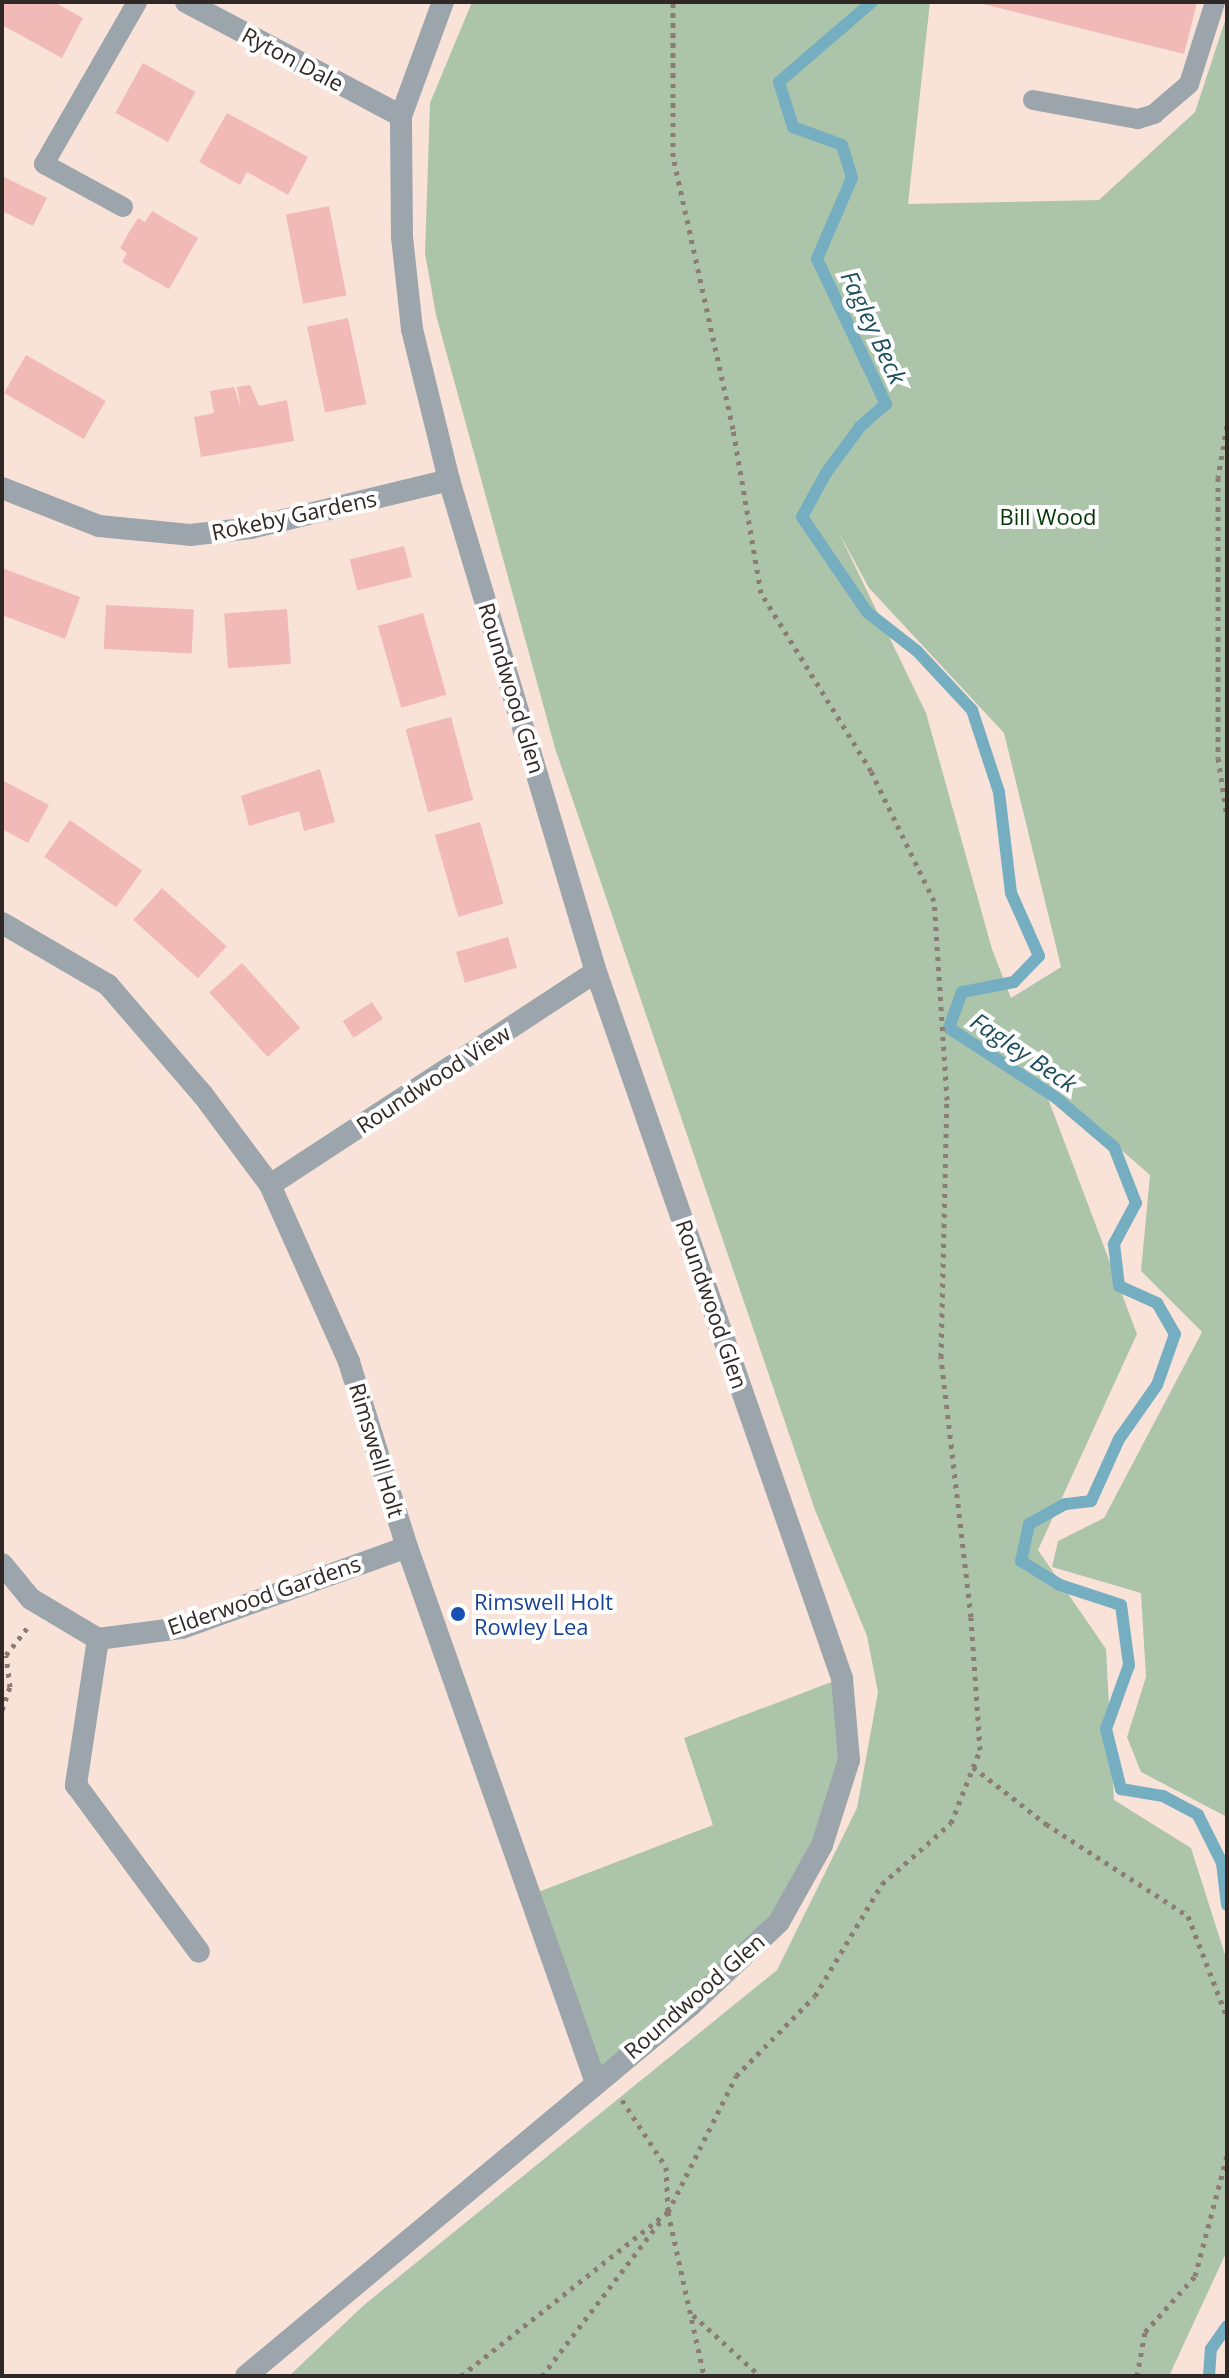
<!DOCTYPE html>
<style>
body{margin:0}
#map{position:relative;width:1229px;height:2378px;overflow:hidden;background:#f9e3d8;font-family:"Open Sans",sans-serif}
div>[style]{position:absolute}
.green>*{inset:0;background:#acc5aa}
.stream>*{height:12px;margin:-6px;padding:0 6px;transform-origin:6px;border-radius:6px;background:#76aec1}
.building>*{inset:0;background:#f1bab6;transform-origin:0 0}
.path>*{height:5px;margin-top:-2.5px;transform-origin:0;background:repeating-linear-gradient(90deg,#8b7d76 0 4px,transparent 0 10px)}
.service>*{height:20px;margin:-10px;padding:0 10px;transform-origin:10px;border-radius:10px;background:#9ca5ab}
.minor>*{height:22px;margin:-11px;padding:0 11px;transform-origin:11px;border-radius:11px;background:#9ca5ab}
.dots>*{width:22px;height:22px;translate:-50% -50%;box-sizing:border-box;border:4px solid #fff;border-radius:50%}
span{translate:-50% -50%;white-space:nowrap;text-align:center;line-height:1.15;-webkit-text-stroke:8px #fff;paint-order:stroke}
.street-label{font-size:22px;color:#302824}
.park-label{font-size:22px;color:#023603}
.transit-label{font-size:22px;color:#164399}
.left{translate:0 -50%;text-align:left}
.water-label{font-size:24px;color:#1f4f5e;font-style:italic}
.frame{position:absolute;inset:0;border:4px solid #302824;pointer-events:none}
</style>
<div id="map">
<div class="green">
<div style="clip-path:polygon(evenodd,472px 2px,930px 2px,908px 204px,1099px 200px,1195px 112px,1227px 15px,1227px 1817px,1141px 1772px,1127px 1737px,1146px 1677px,1141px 1593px,1052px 1567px,1058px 1541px,1104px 1518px,1202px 1332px,1141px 1271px,1150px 1175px,1041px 1080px,1137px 1334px,1038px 1550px,1106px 1649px,1114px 1800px,1191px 1848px,1227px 1961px,1227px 2251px,1169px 2376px,289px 2376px,364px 2305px,777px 1970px,857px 1808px,878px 1692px,867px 1636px,815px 1510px,555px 748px,436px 315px,425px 253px,430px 103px,472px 2px,839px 533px,869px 588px,1004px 733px,1061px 967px,1011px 998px,992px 949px,926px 713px,839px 533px)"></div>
<div style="clip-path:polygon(842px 1678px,849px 1760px,779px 1922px,595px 2080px,533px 1894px,713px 1825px,684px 1738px)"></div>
</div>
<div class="stream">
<div style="left:872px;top:2px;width:123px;rotate:139.3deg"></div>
<div style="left:779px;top:82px;width:47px;rotate:72.7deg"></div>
<div style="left:793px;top:127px;width:52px;rotate:20.2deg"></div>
<div style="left:842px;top:145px;width:34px;rotate:73deg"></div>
<div style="left:852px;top:178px;width:88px;rotate:113.4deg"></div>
<div style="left:817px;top:259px;width:161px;rotate:64.6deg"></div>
<div style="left:886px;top:404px;width:35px;rotate:139deg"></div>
<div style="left:860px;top:427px;width:57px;rotate:126.5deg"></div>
<div style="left:826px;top:473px;width:50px;rotate:118.6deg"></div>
<div style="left:802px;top:517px;width:115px;rotate:55.6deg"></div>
<div style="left:867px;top:612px;width:63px;rotate:38deg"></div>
<div style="left:917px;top:651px;width:81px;rotate:47deg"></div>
<div style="left:972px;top:710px;width:86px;rotate:71.8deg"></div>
<div style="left:999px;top:792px;width:102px;rotate:83.2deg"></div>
<div style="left:1011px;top:893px;width:69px;rotate:66deg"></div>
<div style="left:1039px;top:956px;width:36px;rotate:134deg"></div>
<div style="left:1014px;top:982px;width:53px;rotate:169.1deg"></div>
<div style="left:962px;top:992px;width:38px;rotate:110deg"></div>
<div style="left:949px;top:1028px;width:126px;rotate:33.1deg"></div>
<div style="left:1055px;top:1097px;width:77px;rotate:40.3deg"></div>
<div style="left:1114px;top:1147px;width:60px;rotate:68.6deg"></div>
<div style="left:1136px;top:1203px;width:47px;rotate:118.2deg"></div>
<div style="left:1114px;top:1244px;width:42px;rotate:83.2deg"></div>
<div style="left:1119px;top:1286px;width:42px;rotate:24.1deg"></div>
<div style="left:1157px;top:1303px;width:36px;rotate:60deg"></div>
<div style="left:1175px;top:1334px;width:54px;rotate:109.4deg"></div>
<div style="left:1157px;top:1385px;width:66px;rotate:125.1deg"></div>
<div style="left:1119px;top:1439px;width:68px;rotate:114.3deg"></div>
<div style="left:1091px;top:1501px;width:26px;rotate:173deg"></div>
<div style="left:1065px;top:1504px;width:41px;rotate:150.9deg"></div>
<div style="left:1029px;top:1524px;width:38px;rotate:102deg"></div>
<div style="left:1021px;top:1561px;width:46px;rotate:31.6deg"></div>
<div style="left:1060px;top:1585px;width:64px;rotate:18.2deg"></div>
<div style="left:1121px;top:1605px;width:61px;rotate:82.4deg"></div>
<div style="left:1129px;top:1665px;width:68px;rotate:109.8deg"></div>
<div style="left:1106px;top:1729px;width:62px;rotate:76deg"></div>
<div style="left:1121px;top:1789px;width:43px;rotate:9.5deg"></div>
<div style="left:1163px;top:1796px;width:40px;rotate:28deg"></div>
<div style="left:1198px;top:1815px;width:54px;rotate:63.4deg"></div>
<div style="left:1222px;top:1863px;width:42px;rotate:83.2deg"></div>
<div style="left:1209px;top:2376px;width:27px;rotate:-86deg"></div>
<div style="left:1211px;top:2349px;width:28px;rotate:-55deg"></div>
</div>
<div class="building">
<div style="clip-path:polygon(2px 2px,54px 2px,83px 18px,62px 58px,2px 25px)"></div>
<div style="clip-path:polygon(975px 2px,1197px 2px,1184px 54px)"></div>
<div style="left:143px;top:63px;width:60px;height:57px;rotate:29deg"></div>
<div style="clip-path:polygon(227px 113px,308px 157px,288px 195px,247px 172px,240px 185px,199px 162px)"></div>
<div style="clip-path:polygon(2px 176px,47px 198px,33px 226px,2px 211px)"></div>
<div style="left:329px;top:206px;width:91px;height:44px;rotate:79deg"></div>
<div style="clip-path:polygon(152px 211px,198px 238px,169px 289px,122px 262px,127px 253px,120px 248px,129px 232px,138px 218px,145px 222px)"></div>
<div style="left:348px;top:318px;width:88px;height:42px;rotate:78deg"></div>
<div style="left:26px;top:355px;width:92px;height:44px;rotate:30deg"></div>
<div style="clip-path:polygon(250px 385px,259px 406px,287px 400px,294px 441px,201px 457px,194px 417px,214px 413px,210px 391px,234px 387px,241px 409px,237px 387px)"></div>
<div style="left:404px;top:546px;width:32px;height:56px;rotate:76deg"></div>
<div style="clip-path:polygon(2px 568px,80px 597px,65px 639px,2px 615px)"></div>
<div style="left:106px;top:605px;width:88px;height:44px;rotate:3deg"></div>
<div style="left:287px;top:609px;width:55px;height:63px;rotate:86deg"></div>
<div style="left:423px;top:613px;width:85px;height:47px;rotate:74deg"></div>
<div style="left:451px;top:717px;width:86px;height:47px;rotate:75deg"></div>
<div style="clip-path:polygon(320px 769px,335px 822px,304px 831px,299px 811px,249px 826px,241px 796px)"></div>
<div style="clip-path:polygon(2px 780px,49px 805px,28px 843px,2px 829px)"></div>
<div style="left:70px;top:820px;width:88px;height:45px;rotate:35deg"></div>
<div style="left:480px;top:822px;width:85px;height:47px;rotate:74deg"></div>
<div style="left:162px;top:888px;width:87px;height:43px;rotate:42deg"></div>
<div style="left:508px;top:937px;width:32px;height:54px;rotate:74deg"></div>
<div style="left:242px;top:963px;width:87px;height:44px;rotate:48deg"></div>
<div style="left:372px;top:1002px;width:20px;height:35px;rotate:57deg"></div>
</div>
<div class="path">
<div style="left:1227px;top:426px;width:52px;rotate:100deg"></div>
<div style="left:1218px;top:477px;width:281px;rotate:90deg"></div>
<div style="left:1218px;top:758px;width:60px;rotate:81.3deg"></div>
<div style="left:2px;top:1710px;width:24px;rotate:-71deg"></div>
<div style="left:10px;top:1687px;width:32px;rotate:-97deg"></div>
<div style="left:6px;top:1655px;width:34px;rotate:-52deg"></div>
<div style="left:973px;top:1767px;width:93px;rotate:38deg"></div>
<div style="left:1046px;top:1824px;width:169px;rotate:32.9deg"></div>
<div style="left:1188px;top:1916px;width:108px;rotate:68.9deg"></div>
<div style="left:622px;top:2100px;width:80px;rotate:56.7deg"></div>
<div style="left:666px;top:2167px;width:45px;rotate:87.5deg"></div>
<div style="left:668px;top:2212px;width:168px;rotate:77.6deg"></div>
<div style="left:693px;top:2315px;width:91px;rotate:42.3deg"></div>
<div style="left:461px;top:2376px;width:264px;rotate:-38.4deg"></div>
<div style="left:668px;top:2212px;width:152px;rotate:-63.4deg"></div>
<div style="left:736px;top:2076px;width:112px;rotate:-45.4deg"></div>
<div style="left:815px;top:1996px;width:131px;rotate:-59.1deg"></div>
<div style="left:882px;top:1884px;width:92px;rotate:-41.5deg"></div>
<div style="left:951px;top:1823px;width:79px;rotate:-68.3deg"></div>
<div style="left:980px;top:1750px;width:133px;rotate:-93.9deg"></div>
<div style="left:971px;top:1617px;width:262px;rotate:-96.6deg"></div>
<div style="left:941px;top:1357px;width:257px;rotate:-88.7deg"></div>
<div style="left:947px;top:1100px;width:199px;rotate:-93.7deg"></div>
<div style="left:934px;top:901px;width:144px;rotate:-115.9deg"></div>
<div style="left:871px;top:771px;width:209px;rotate:-121.7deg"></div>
<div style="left:761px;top:593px;width:166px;rotate:-99.7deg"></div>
<div style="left:733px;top:429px;width:279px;rotate:-102.4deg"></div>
<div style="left:673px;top:157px;width:155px;rotate:-90deg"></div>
<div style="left:542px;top:2376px;width:199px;rotate:-52.6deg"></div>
<div style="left:1137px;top:2376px;width:45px;rotate:-79.7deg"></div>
<div style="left:1145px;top:2332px;width:75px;rotate:-48.2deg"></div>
<div style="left:1195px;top:2276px;width:124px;rotate:-75.1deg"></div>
</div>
<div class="service">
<div style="left:1033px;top:100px;width:107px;rotate:10.3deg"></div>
<div style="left:1138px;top:119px;width:17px;rotate:-17deg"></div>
<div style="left:1154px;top:114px;width:46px;rotate:-40.6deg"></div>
<div style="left:1189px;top:84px;width:86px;rotate:-72.4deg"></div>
<div style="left:123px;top:207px;width:90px;rotate:-151.4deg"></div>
<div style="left:44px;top:164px;width:187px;rotate:-60.1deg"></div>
</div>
<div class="minor">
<div style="left:186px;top:2px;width:243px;rotate:27.9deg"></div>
<div style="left:2px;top:488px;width:104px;rotate:21.4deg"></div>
<div style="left:99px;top:526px;width:91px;rotate:5.6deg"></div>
<div style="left:190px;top:535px;width:61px;rotate:-6.5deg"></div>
<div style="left:251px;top:528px;width:204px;rotate:-13.6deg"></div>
<div style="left:2px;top:923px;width:123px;rotate:30.3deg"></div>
<div style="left:108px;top:985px;width:145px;rotate:49.2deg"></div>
<div style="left:203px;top:1095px;width:112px;rotate:53.3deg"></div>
<div style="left:270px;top:1185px;width:194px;rotate:65.9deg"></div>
<div style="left:349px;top:1362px;width:194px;rotate:72.6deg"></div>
<div style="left:407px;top:1547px;width:565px;rotate:70.57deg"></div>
<div style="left:270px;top:1185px;width:389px;rotate:-33.2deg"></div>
<div style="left:2px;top:1564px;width:45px;rotate:50.4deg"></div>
<div style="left:31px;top:1599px;width:78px;rotate:30.8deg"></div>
<div style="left:98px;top:1639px;width:85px;rotate:-7.5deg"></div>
<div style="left:182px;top:1628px;width:239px;rotate:-19.8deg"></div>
<div style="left:98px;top:1639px;width:148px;rotate:98.6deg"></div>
<div style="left:76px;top:1785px;width:207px;rotate:53.6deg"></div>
<div style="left:246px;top:2376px;width:579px;rotate:-39.82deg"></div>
<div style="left:691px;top:2005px;width:121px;rotate:-43.3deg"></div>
<div style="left:779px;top:1922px;width:88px;rotate:-60.8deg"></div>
<div style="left:822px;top:1845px;width:89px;rotate:-72.4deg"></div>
<div style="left:849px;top:1760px;width:82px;rotate:-94.9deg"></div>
<div style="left:842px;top:1678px;width:748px;rotate:-109.21deg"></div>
<div style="left:596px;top:972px;width:513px;rotate:-106.64deg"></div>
<div style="left:449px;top:480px;width:155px;rotate:-103.8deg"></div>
<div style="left:412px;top:329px;width:93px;rotate:-96.2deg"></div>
<div style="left:402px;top:237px;width:121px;rotate:-90.5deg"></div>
<div style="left:401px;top:116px;width:121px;rotate:-69.8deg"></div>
</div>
<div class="dots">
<div style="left:458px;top:1614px;background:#1a4fb4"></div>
</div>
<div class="street-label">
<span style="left:293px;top:59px;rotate:28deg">Ryton Dale</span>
<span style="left:294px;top:515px;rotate:-12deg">Rokeby Gardens</span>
<span style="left:512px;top:688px;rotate:73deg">Roundwood Glen</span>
<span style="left:433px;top:1079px;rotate:-33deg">Roundwood View</span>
<span style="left:712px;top:1304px;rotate:71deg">Roundwood Glen</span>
<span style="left:377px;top:1450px;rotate:73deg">Rimswell Holt</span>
<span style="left:264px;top:1595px;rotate:-19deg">Elderwood Gardens</span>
<span style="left:694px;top:1996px;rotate:-41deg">Roundwood Glen</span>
</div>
<div class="park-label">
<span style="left:1048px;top:517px">Bill Wood</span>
</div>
<div class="transit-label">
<span class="left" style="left:474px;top:1614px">Rimswell Holt<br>Rowley Lea</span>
</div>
<div class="water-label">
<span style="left:874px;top:327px;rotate:65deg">Fagley Beck</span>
<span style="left:1024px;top:1052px;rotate:34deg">Fagley Beck</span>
</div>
<div class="frame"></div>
</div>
